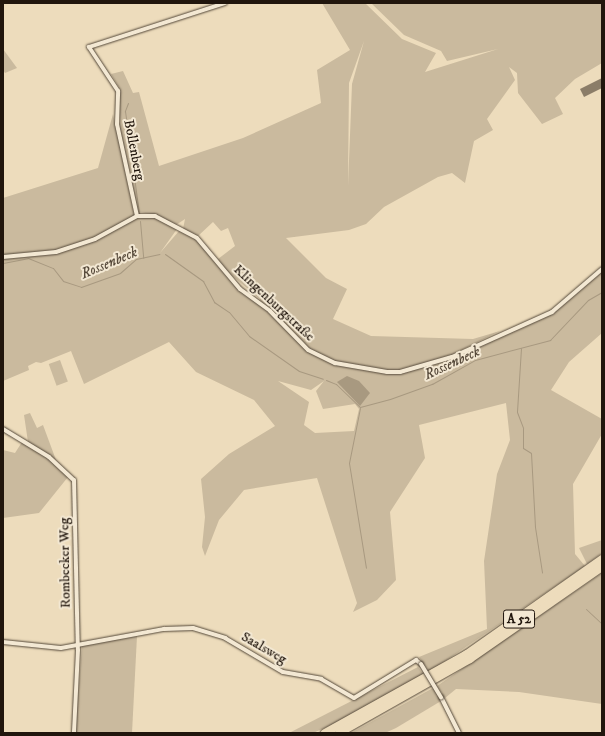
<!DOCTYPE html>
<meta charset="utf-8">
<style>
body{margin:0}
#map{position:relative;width:605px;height:736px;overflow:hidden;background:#eddcbc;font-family:"IM FELL DW Pica",serif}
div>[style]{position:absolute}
.green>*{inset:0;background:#caba9e;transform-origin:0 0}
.water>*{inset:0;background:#a89980}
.stream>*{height:1px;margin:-0.5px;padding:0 0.5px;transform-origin:0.5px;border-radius:0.5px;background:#a89980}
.building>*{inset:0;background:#8b7d68}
.roads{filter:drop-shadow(0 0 1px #544839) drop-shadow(0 0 1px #544839)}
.street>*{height:4px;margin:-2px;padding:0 2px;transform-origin:2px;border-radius:2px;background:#f3e8d3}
.highway>*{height:8px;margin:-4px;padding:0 4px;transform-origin:4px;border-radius:4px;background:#eddcbc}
.bridges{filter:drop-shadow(0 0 1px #544839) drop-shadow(0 0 1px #544839)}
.street-bridge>*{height:4px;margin:-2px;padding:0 2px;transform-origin:2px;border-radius:2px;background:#f3e8d3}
span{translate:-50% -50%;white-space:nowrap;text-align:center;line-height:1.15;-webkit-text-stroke:4px #f3e8d3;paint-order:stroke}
.shield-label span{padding:1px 3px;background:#f3e8d3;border:1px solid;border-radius:3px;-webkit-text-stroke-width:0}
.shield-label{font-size:13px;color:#21160d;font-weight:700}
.street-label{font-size:14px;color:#21160d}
.water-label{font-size:15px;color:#574a3b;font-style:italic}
.frame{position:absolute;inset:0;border:4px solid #21160d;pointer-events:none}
</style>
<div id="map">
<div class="green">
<div style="clip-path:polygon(evenodd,322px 3px,365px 3px,402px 39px,436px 53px,425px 72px,498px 49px,447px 61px,441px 51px,404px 35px,371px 3px,602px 3px,602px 63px,575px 79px,555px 98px,563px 114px,542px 124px,518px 93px,517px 73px,509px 67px,515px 80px,487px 119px,493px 130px,474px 141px,465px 183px,452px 173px,438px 177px,384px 207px,366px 224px,349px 230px,286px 238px,326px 278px,347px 289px,333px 319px,371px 336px,473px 339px,500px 331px,451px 355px,421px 364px,452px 359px,553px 313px,602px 272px,602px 333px,569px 362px,551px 390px,602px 419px,602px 434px,573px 484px,575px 554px,585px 566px,429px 672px,419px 657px,487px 629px,484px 561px,497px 474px,510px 440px,506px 403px,419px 425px,425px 458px,390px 512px,396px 580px,377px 600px,353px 612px,357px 603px,317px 478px,244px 490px,219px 520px,205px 556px,202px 547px,205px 517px,201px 479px,229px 454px,275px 426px,254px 400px,196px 372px,169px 342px,84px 384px,71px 351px,41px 363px,36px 362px,28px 366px,29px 370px,3px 381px,3px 198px,98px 168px,113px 114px,135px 219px,152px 217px,177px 229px,160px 253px,179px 231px,196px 239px,240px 290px,259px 302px,260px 299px,223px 268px,218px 259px,235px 246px,228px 228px,221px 231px,213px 222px,198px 236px,183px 229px,185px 219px,176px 225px,153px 214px,138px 212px,120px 133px,120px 89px,111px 74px,123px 71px,133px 93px,139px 92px,159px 166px,243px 138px,321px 103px,317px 70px,350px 50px,322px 3px,364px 41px,352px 84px,348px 186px,349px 83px,364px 41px,322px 3px,278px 381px,311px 390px,324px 381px,316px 391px,323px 409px,355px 404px,359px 409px,354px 431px,315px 433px,304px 425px,309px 402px,278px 381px)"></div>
<div style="clip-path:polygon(3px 49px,17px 68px,5px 73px,3px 70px)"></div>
<div style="left:60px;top:360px;width:23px;height:12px;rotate:70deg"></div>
<div style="clip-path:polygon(30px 413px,37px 428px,43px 425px,56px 460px,28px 442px,24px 415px)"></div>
<div style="clip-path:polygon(22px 442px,55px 462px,68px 477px,39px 513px,3px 518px,3px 450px,15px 453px)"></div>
<div style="clip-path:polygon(602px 540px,602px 553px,587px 564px,579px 548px)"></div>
<div style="clip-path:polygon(602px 573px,602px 704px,519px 692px,456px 689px,445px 698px,437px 686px)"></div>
<div style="clip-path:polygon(137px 636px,132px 733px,75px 733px,82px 646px)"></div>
<div style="clip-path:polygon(418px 667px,424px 675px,347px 718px,313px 733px,289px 733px)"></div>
<div style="clip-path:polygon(433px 688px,441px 701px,396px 728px,385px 733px,351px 733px)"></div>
</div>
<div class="water">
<div style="clip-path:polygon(347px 376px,359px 381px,370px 393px,360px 406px,337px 382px)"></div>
</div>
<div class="stream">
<div style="left:128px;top:103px;width:9px;rotate:111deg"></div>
<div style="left:125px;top:111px;width:103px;rotate:82.2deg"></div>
<div style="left:140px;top:221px;width:37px;rotate:85deg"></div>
<div style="left:165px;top:254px;width:47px;rotate:35.4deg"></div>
<div style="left:203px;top:281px;width:24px;rotate:62deg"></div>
<div style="left:214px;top:302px;width:18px;rotate:34deg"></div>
<div style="left:229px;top:312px;width:31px;rotate:50deg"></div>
<div style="left:249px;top:336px;width:61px;rotate:35deg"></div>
<div style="left:299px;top:371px;width:25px;rotate:18deg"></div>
<div style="left:3px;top:263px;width:25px;rotate:-11deg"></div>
<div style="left:28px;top:258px;width:27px;rotate:22deg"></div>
<div style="left:53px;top:268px;width:16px;rotate:52deg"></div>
<div style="left:63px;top:281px;width:19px;rotate:18deg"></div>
<div style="left:81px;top:287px;width:41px;rotate:-19.7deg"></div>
<div style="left:120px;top:273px;width:21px;rotate:-41deg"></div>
<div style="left:136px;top:259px;width:24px;rotate:-12deg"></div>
<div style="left:521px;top:348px;width:64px;rotate:93.6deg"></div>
<div style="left:517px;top:412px;width:17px;rotate:69deg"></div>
<div style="left:523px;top:428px;width:20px;rotate:90deg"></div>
<div style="left:523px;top:448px;width:9px;rotate:32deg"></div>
<div style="left:531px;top:453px;width:74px;rotate:86.9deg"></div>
<div style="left:535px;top:527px;width:46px;rotate:81.2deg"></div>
<div style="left:326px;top:380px;width:11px;rotate:22deg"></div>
<div style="left:336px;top:384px;width:33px;rotate:44deg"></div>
<div style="left:360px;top:407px;width:31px;rotate:-15deg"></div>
<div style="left:390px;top:399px;width:45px;rotate:-19.7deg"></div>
<div style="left:432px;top:384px;width:49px;rotate:-29.2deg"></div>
<div style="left:475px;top:360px;width:78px;rotate:-14.9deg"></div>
<div style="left:550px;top:340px;width:55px;rotate:-46.5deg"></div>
<div style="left:588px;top:300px;width:16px;rotate:-30deg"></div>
<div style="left:360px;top:408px;width:56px;rotate:101.3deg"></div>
<div style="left:349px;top:463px;width:106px;rotate:80.8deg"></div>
<div style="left:586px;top:609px;width:22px;rotate:43deg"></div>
</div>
<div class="building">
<div style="clip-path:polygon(602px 78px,602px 88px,584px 97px,580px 89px)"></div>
</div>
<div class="roads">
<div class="street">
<div style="left:137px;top:216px;width:94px;rotate:-102.3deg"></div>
<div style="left:117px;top:124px;width:33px;rotate:-88deg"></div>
<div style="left:118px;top:91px;width:53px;rotate:-123.4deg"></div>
<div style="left:89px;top:47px;width:143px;rotate:-17.9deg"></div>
<div style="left:3px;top:257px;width:53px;rotate:-5.4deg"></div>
<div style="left:56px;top:252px;width:41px;rotate:-18.4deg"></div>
<div style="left:95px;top:239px;width:48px;rotate:-28.7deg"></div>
<div style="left:137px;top:216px;width:18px"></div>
<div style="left:155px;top:216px;width:47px;rotate:27.6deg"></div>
<div style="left:197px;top:238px;width:67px;rotate:49.9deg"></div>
<div style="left:240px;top:289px;width:37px;rotate:36deg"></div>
<div style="left:270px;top:311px;width:54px;rotate:45.7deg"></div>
<div style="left:308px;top:350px;width:30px;rotate:26deg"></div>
<div style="left:335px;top:363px;width:53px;rotate:9.8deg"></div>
<div style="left:387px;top:372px;width:13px"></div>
<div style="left:400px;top:372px;width:54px;rotate:-16.1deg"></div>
<div style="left:452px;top:357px;width:110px;rotate:-24.2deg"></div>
<div style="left:552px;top:312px;width:66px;rotate:-40.7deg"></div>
<div style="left:3px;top:429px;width:54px;rotate:31.3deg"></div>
<div style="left:49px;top:457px;width:34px;rotate:43deg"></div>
<div style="left:74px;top:480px;width:170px;rotate:88.7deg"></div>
<div style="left:78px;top:650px;width:83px;rotate:92.8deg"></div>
<div style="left:3px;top:642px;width:58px;rotate:5.9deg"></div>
<div style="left:61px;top:648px;width:105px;rotate:-10.5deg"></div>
<div style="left:164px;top:629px;width:29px;rotate:-2deg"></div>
<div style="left:193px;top:628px;width:34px;rotate:17deg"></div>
<div style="left:225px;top:638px;width:67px;rotate:30.4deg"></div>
<div style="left:283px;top:672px;width:39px;rotate:10deg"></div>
<div style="left:321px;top:679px;width:38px;rotate:30deg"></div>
<div style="left:354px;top:698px;width:73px;rotate:-31.5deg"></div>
<div style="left:416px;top:660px;width:6px;rotate:39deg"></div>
<div style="left:441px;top:697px;width:40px;rotate:63.4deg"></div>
</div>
<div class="highway">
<div style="left:325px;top:733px;width:162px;rotate:-29.1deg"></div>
<div style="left:467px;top:654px;width:165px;rotate:-35.1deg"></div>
<div style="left:339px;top:733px;width:150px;rotate:-29.5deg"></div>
<div style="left:470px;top:659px;width:161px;rotate:-34.9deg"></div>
</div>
</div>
<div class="bridges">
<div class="street-bridge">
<div style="left:421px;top:664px;width:39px;rotate:59deg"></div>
</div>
</div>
<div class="shield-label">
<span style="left:519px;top:619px">A 52</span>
</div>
<div class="street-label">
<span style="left:134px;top:150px;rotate:79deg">Bollenberg</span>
<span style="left:274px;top:303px;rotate:43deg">Klingenburgstraße</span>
<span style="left:65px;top:563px;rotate:-91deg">Rombecker Weg</span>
<span style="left:264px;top:648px;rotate:30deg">Saalsweg</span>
</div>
<div class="water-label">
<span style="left:109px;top:263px;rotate:-23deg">Rossenbeck</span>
<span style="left:452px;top:363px;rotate:-25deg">Rossenbeck</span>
</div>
<div class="frame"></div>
</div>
